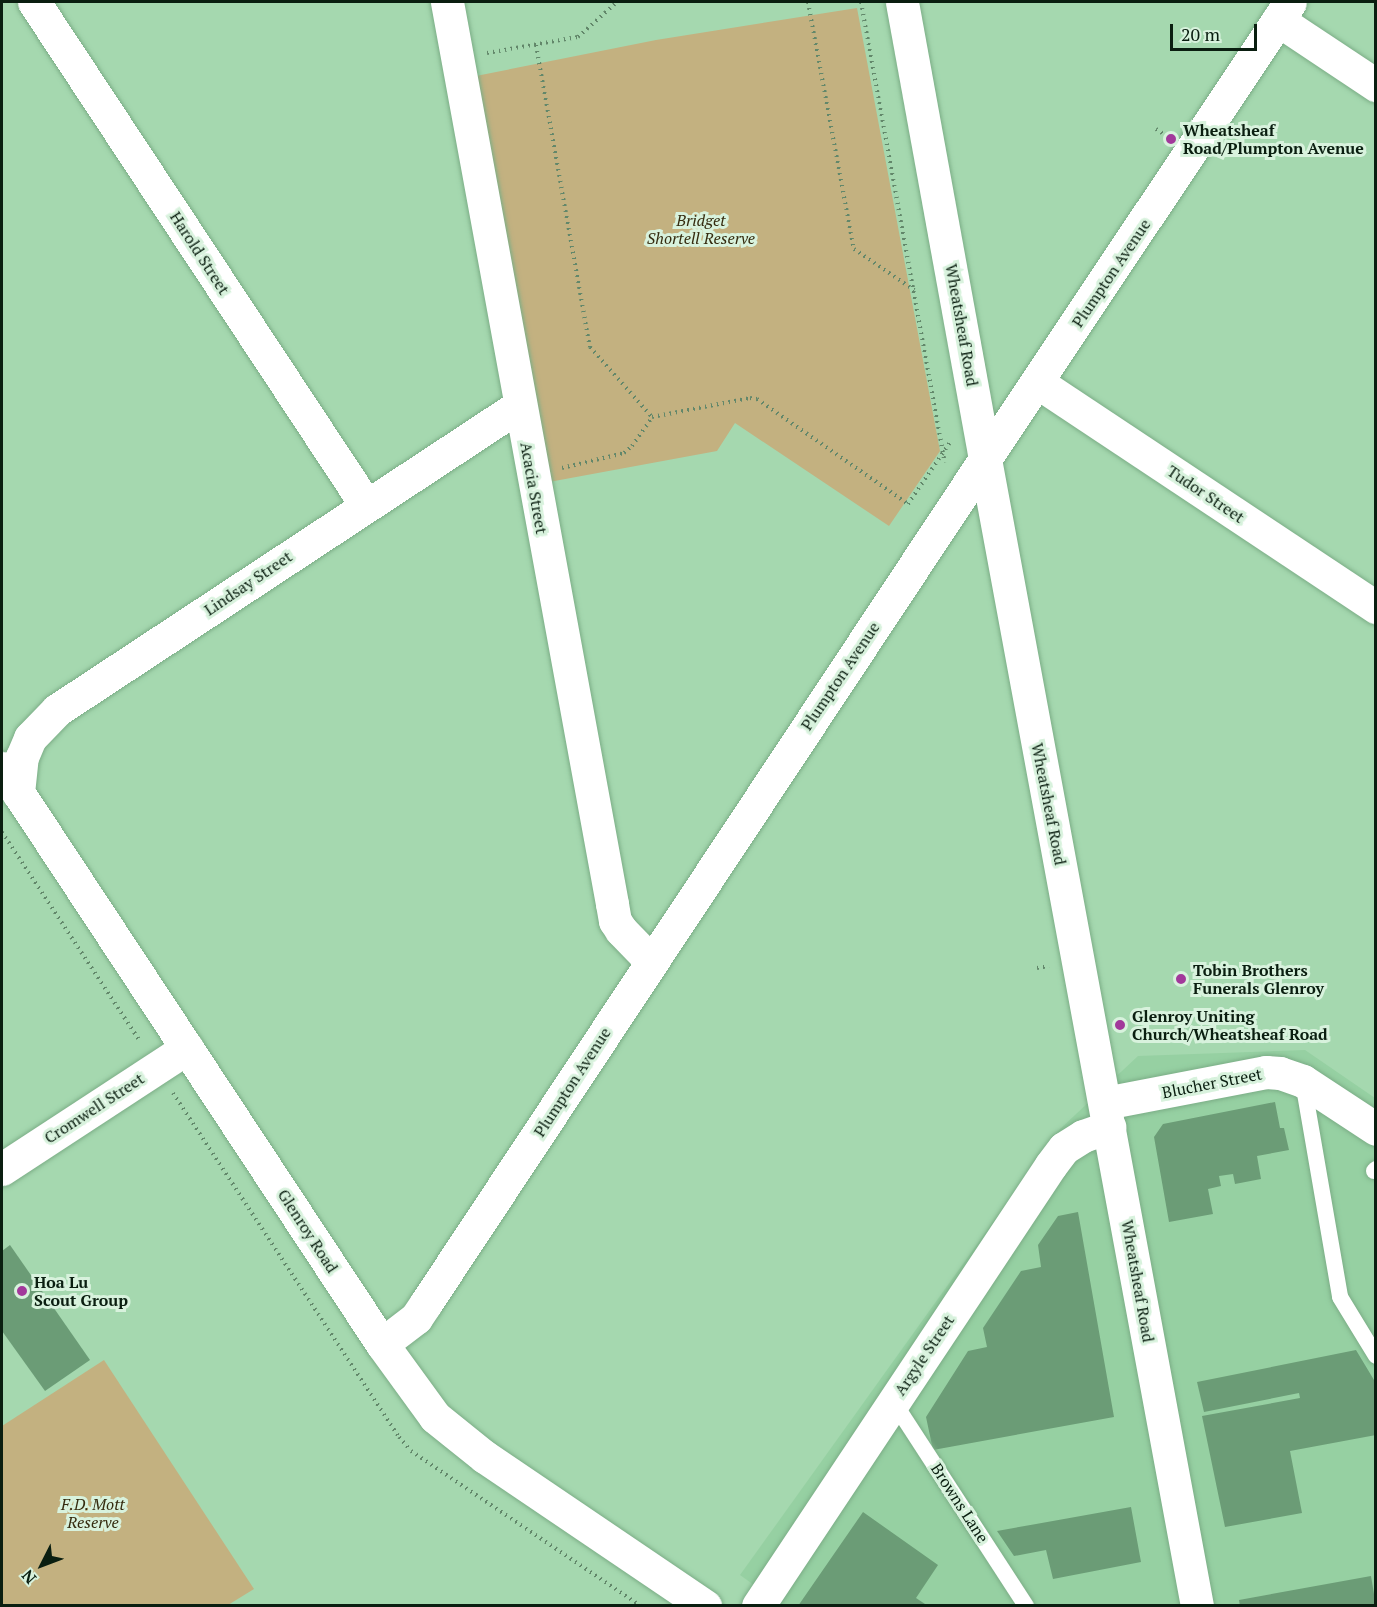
<!DOCTYPE html>
<style>
body{margin:0}
#map{position:relative;width:1377px;height:1607px;overflow:hidden;background:#a5d8af;font-family:"PT Serif",serif}
div>[style]{position:absolute}
.built>*{inset:0;background:#96d0a2}
.green>*{inset:0;background:#c3b180}
.building>*{inset:0;background:#6b9c76}
.path>*{height:4px;margin-top:-2px;transform-origin:0;background:repeating-linear-gradient(90deg,#62876a 0 1.5px,transparent 0 6px)}
.roads{filter:drop-shadow(0 0 2px #7bad86) drop-shadow(0 0 2px #7bad86)}
.service>*{height:16px;margin:-8px;padding:0 8px;transform-origin:8px;border-radius:8px;background:#fff}
.minor>*{height:33px;margin:-16.5px;padding:0 16.5px;transform-origin:16.5px;border-radius:16.5px;background:#fff}
.tertiary>*{height:33px;margin:-16.5px;padding:0 16.5px;transform-origin:16.5px;border-radius:16.5px;background:#fff}
.secondary>*{height:33px;margin:-16.5px;padding:0 16.5px;transform-origin:16.5px;border-radius:16.5px;background:#fff}
.dots>*{width:16px;height:16px;translate:-50% -50%;box-sizing:border-box;border:3px solid #d8f2dd;border-radius:50%}
span{translate:-50% -50%;white-space:nowrap;text-align:center;line-height:1.15;-webkit-text-stroke:6px #d8f2dd;paint-order:stroke}
.poi-label{font-size:16px;color:#0a1e10;font-weight:700}
.left{translate:0 -50%;text-align:left}
.park-label{font-size:16px;color:#352b0f;font-style:italic}
.street-label{font-size:16px;color:#0a1e10}
.frame{position:absolute;inset:0;border:3px solid #0a1e10;pointer-events:none}
.north{position:absolute;left:12px;top:1535px;width:60px;height:60px;-webkit-text-stroke:4px #d8f2dd;paint-order:stroke;rotate:228deg;font-size:16px;font-weight:700;line-height:24px;text-align:center;color:#0a1e10}
.north::after{content:'';display:block;margin:auto;width:21px;height:27px;background:#0a1e10;clip-path:polygon(50% 0,100% 100%,50% 72%,0 100%)}
.scale{position:absolute;left:1170px;top:24px;width:87px;height:27px;box-sizing:border-box;border:3px solid #0a1e10;border-top:0;padding-left:8px;font-size:18px;line-height:21px;white-space:nowrap;color:#0a1e10;-webkit-text-stroke:4px #d8f2dd;paint-order:stroke}
</style>
<div id="map">
<div class="built">
<div style="clip-path:polygon(1305px 1050px,1375px 1098px,1375px 1605px,783px 1606px,740px 1575px,1059px 1130px,1138px 1056px)"></div>
</div>
<div class="green">
<div style="clip-path:polygon(857px 8px,940px 451px,889px 526px,735px 423px,717px 451px,549px 482px,476px 76px,656px 40px)"></div>
<div style="clip-path:polygon(104px 1360px,254px 1589px,228px 1605px,4px 1606px,2px 1602px,2px 1426px)"></div>
</div>
<div class="building">
<div style="clip-path:polygon(1275px 1102px,1280px 1128px,1284px 1128px,1289px 1150px,1257px 1156px,1261px 1179px,1235px 1184px,1233px 1174px,1219px 1176px,1221px 1186px,1208px 1189px,1213px 1214px,1169px 1222px,1154px 1137px,1163px 1124px)"></div>
<div style="clip-path:polygon(1078px 1212px,1114px 1417px,933px 1450px,926px 1417px,968px 1351px,987px 1347px,983px 1328px,1021px 1271px,1041px 1267px,1038px 1245px,1058px 1216px)"></div>
<div style="clip-path:polygon(10px 1245px,90px 1360px,45px 1391px,2px 1331px,2px 1251px)"></div>
<div style="clip-path:polygon(1356px 1350px,1374px 1380px,1376px 1435px,1290px 1451px,1302px 1513px,1225px 1527px,1202px 1416px,1300px 1398px,1299px 1393px,1204px 1412px,1197px 1382px)"></div>
<div style="clip-path:polygon(1131px 1507px,1141px 1562px,1053px 1579px,1046px 1550px,1014px 1556px,997px 1531px)"></div>
<div style="clip-path:polygon(863px 1512px,938px 1565px,916px 1598px,928px 1606px,798px 1606px)"></div>
<div style="clip-path:polygon(1371px 1576px,1376px 1606px,1240px 1606px,1239px 1600px)"></div>
</div>
<div class="path">
<div style="left:808px;top:2px;width:251px;rotate:79.5deg"></div>
<div style="left:854px;top:249px;width:73px;rotate:34.3deg"></div>
<div style="left:861px;top:2px;width:468px;rotate:79.7deg"></div>
<div style="left:536px;top:45px;width:307px;rotate:79.9deg"></div>
<div style="left:590px;top:347px;width:94px;rotate:48.5deg"></div>
<div style="left:487px;top:53px;width:92px;rotate:-10deg"></div>
<div style="left:578px;top:37px;width:52px;rotate:-41.9deg"></div>
<div style="left:1156px;top:129px;width:11px;rotate:34deg"></div>
<div style="left:562px;top:468px;width:64px;rotate:-13.6deg"></div>
<div style="left:624px;top:453px;width:11px;rotate:-41deg"></div>
<div style="left:632px;top:446px;width:35px;rotate:-55deg"></div>
<div style="left:652px;top:417px;width:100px;rotate:-11deg"></div>
<div style="left:750px;top:398px;width:7px;rotate:8deg"></div>
<div style="left:757px;top:399px;width:184px;rotate:34.8deg"></div>
<div style="left:908px;top:504px;width:76px;rotate:-55.7deg"></div>
<div style="left:2px;top:832px;width:250px;rotate:56.6deg"></div>
<div style="left:1037px;top:968px;width:12px;rotate:-9deg"></div>
<div style="left:173px;top:1093px;width:412px;rotate:56.7deg"></div>
<div style="left:399px;top:1437px;width:18px;rotate:49deg"></div>
<div style="left:411px;top:1451px;width:277px;rotate:34deg"></div>
</div>
<div class="roads">
<div class="service">
<div style="left:1303px;top:1082px;width:218px;rotate:80.2deg"></div>
<div style="left:1340px;top:1297px;width:69px;rotate:58.6deg"></div>
<div style="left:1374px;top:1171px;width:3px;rotate:-45deg"></div>
<div style="left:893px;top:1401px;width:244px;rotate:57deg"></div>
</div>
<div class="minor">
<div style="left:34px;top:2px;width:603px;rotate:56.57deg"></div>
<div style="left:447px;top:2px;width:917px;rotate:79.63deg"></div>
<div style="left:612px;top:904px;width:17px;rotate:80deg"></div>
<div style="left:615px;top:921px;width:11px;rotate:56deg"></div>
<div style="left:621px;top:930px;width:43px;rotate:45.9deg"></div>
<div style="left:1278px;top:20px;width:118px;rotate:33.6deg"></div>
<div style="left:1037px;top:382px;width:407px;rotate:33.6deg"></div>
<div style="left:18px;top:793px;width:36px;rotate:-84deg"></div>
<div style="left:22px;top:757px;width:21px;rotate:-67deg"></div>
<div style="left:30px;top:738px;width:39px;rotate:-46deg"></div>
<div style="left:57px;top:710px;width:554px;rotate:-33.37deg"></div>
<div style="left:1105px;top:1103px;width:164px;rotate:-10.9deg"></div>
<div style="left:1266px;top:1072px;width:14px;rotate:4deg"></div>
<div style="left:1280px;top:1073px;width:24px;rotate:19deg"></div>
<div style="left:1303px;top:1081px;width:87px;rotate:33.3deg"></div>
<div style="left:2px;top:1169px;width:221px;rotate:-33.2deg"></div>
<div style="left:382px;top:1344px;width:43px;rotate:-37.4deg"></div>
<div style="left:416px;top:1318px;width:18px;rotate:-56deg"></div>
<div style="left:426px;top:1303px;width:1012px;rotate:-56.48deg"></div>
<div style="left:985px;top:459px;width:464px;rotate:-100.3deg"></div>
<div style="left:758px;top:1606px;width:529px;rotate:-56.4deg"></div>
<div style="left:1051px;top:1165px;width:21px;rotate:-53deg"></div>
<div style="left:1064px;top:1148px;width:22px;rotate:-32deg"></div>
<div style="left:1083px;top:1136px;width:28px;rotate:-19deg"></div>
</div>
<div class="tertiary">
<div style="left:2px;top:768px;width:690px;rotate:56.59deg"></div>
<div style="left:382px;top:1344px;width:90px;rotate:54deg"></div>
<div style="left:435px;top:1417px;width:64px;rotate:38.7deg"></div>
<div style="left:485px;top:1457px;width:266px;rotate:34.1deg"></div>
</div>
<div class="secondary">
<div style="left:1197px;top:1606px;width:1166px;rotate:-100.47deg"></div>
<div style="left:985px;top:459px;width:549px;rotate:-56.28deg"></div>
</div>
</div>
<div class="dots">
<div style="left:1171px;top:139px;background:#a2399b"></div>
<div style="left:1181px;top:979px;background:#a2399b"></div>
<div style="left:1120px;top:1025px;background:#a2399b"></div>
<div style="left:22px;top:1291px;background:#a2399b"></div>
</div>
<div class="poi-label">
<span class="left" style="left:1183px;top:139px">Wheatsheaf<br>Road/Plumpton Avenue</span>
<span class="left" style="left:1193px;top:979px">Tobin Brothers<br>Funerals Glenroy</span>
<span class="left" style="left:1132px;top:1025px">Glenroy Uniting<br>Church/Wheatsheaf Road</span>
<span class="left" style="left:34px;top:1291px">Hoa Lu<br>Scout Group</span>
</div>
<div class="park-label">
<span style="left:701px;top:229px">Bridget<br>Shortell Reserve</span>
<span style="left:93px;top:1513px">F.D. Mott<br>Reserve</span>
</div>
<div class="street-label">
<span style="left:200px;top:253px;rotate:57deg">Harold Street</span>
<span style="left:1111px;top:273px;rotate:-56deg">Plumpton Avenue</span>
<span style="left:962px;top:325px;rotate:80deg">Wheatsheaf Road</span>
<span style="left:534px;top:488px;rotate:80deg">Acacia Street</span>
<span style="left:1206px;top:494px;rotate:34deg">Tudor Street</span>
<span style="left:248px;top:583px;rotate:-34deg">Lindsay Street</span>
<span style="left:840px;top:676px;rotate:-56deg">Plumpton Avenue</span>
<span style="left:1049px;top:804px;rotate:79deg">Wheatsheaf Road</span>
<span style="left:572px;top:1082px;rotate:-57deg">Plumpton Avenue</span>
<span style="left:1212px;top:1083px;rotate:-11deg">Blucher Street</span>
<span style="left:94px;top:1108px;rotate:-33deg">Cromwell Street</span>
<span style="left:308px;top:1231px;rotate:57deg">Glenroy Road</span>
<span style="left:1138px;top:1281px;rotate:80deg">Wheatsheaf Road</span>
<span style="left:924px;top:1355px;rotate:-56deg">Argyle Street</span>
<span style="left:960px;top:1503px;rotate:57deg">Browns Lane</span>
</div>
<div class="frame"></div>
<div class="north">N</div>
<div class="scale">20 m</div>
</div>
